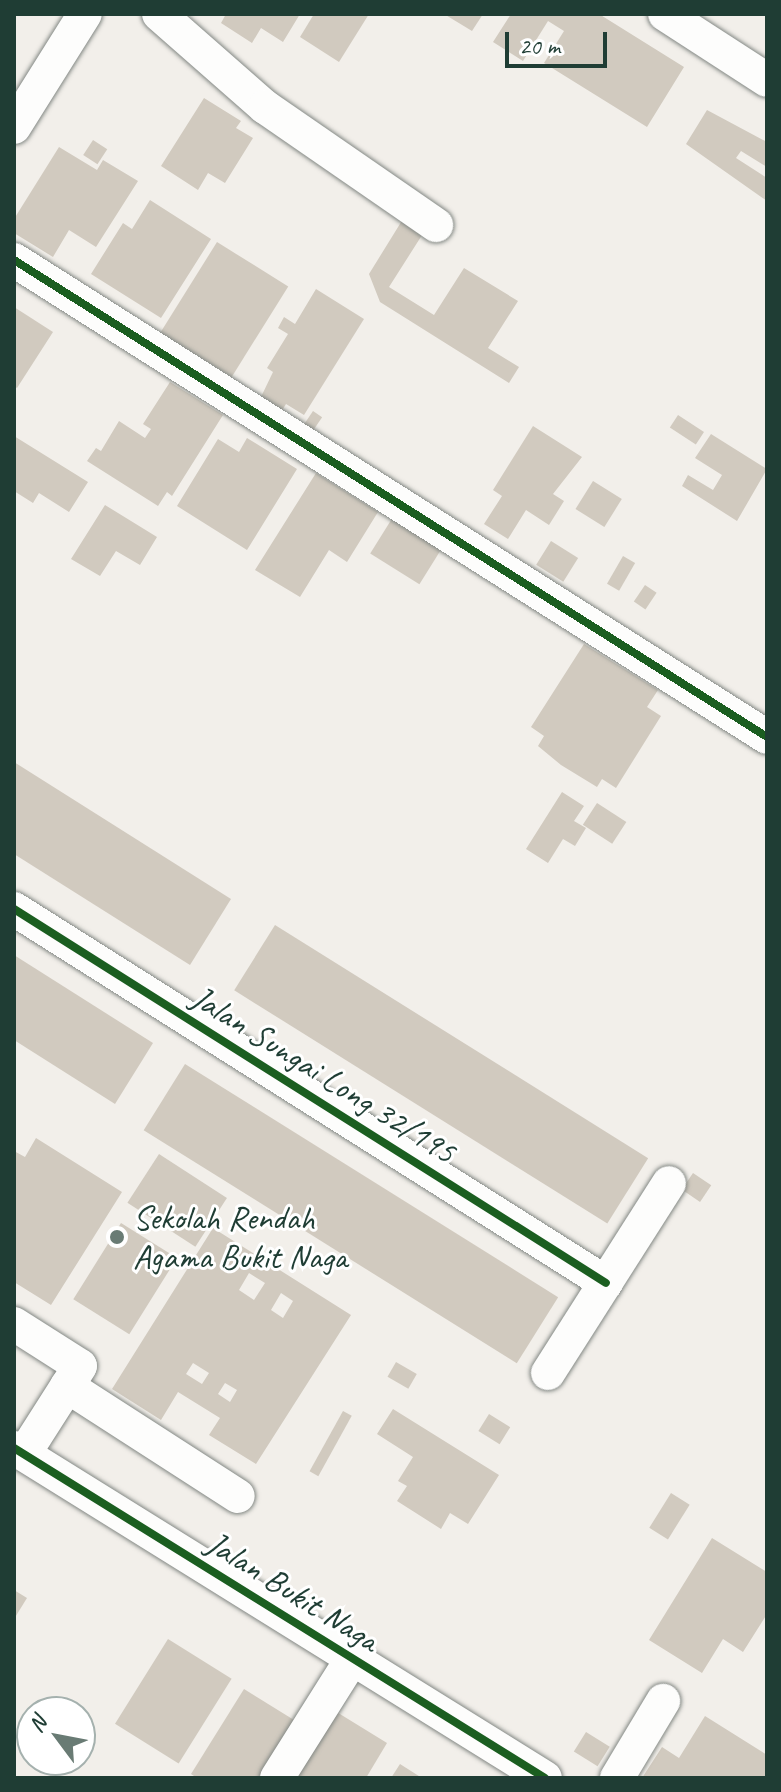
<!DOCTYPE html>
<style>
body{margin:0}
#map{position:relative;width:781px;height:1792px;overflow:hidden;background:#f2efea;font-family:Caveat,sans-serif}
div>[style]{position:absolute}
.building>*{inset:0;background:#d1cabf;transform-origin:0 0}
.roads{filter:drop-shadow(0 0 2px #838884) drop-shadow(0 0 2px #838884)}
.minor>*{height:34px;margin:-17px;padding:0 17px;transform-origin:17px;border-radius:17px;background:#fdfdfc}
.cycleway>*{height:8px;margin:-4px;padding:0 4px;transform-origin:4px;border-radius:4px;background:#1b5e20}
.dots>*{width:22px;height:22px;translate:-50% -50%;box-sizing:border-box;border:4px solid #fff;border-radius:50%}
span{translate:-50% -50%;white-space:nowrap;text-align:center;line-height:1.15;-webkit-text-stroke:6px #fff;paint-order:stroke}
.street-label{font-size:34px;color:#1f3d34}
.poi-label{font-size:34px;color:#1f3d34}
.left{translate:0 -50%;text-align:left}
.frame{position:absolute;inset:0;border:16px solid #1f3d34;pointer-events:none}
.north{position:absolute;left:16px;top:1696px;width:80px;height:80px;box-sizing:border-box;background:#fff;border:2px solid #a5b1ae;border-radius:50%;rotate:302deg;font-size:22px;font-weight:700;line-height:32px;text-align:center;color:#1f3d34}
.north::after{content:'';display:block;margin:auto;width:28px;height:36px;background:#697b74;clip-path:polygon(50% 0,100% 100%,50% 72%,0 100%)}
.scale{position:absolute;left:505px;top:32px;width:102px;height:36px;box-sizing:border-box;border:4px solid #1f3d34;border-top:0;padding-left:10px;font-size:24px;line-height:28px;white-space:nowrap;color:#1f3d34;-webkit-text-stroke:6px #fff;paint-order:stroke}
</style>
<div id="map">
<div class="building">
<div style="clip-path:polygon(226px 14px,300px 14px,283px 42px,261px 28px,252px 43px,221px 23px)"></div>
<div style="clip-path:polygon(314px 14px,369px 14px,339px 62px,300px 37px)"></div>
<div style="clip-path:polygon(444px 14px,483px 14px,472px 31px)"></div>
<div style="clip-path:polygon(511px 14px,599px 14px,684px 67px,647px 127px,544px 63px,564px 31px,548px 21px,523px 61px,493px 42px)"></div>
<div style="clip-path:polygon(204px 98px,241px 121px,236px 128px,253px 138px,225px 183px,208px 173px,198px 190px,161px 166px)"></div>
<div style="clip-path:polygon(707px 110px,767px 142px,767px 167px,741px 151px,736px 158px,767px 178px,767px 201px,686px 144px)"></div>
<div style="left:93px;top:140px;width:17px;height:18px;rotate:33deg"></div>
<div style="clip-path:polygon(59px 147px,97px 170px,103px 160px,138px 181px,96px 247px,69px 230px,53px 257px,14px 233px,14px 219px)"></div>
<div style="clip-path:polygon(150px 200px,211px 239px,161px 318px,91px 274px,123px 223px,132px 229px)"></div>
<div style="clip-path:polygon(403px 219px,424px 232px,389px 287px,434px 315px,464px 268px,518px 301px,488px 348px,519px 367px,509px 383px,380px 302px,369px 274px)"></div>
<div style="left:217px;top:242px;width:84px;height:107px;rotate:32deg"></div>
<div style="clip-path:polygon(316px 289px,364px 319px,304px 415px,286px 404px,281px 412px,260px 399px,273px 372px,267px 368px,288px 334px,278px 328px,284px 317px,295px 324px)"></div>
<div style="clip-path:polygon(14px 307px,53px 332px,17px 388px,14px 386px)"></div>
<div style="clip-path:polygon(170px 382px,223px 415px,172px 496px,167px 492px,158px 506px,87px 461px,96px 448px,101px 451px,119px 421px,145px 438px,151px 429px,143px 424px)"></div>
<div style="left:313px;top:411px;width:11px;height:21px;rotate:34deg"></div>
<div style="left:678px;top:415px;width:31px;height:15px;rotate:33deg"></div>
<div style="clip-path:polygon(533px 426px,582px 457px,553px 494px,564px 501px,549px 525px,526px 510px,508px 539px,484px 524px,502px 496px,493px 490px)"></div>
<div style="clip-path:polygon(711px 434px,767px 469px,737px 521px,682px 486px,688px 475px,713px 490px,722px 475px,695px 458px)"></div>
<div style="clip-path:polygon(14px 436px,88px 482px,69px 512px,39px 493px,33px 503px,14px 491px)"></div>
<div style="clip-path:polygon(247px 438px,297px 469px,247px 550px,177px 506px,218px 439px,239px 452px)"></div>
<div style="clip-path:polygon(316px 473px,378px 512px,347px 562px,329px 550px,300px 597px,255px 570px)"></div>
<div style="left:593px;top:481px;width:34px;height:33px;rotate:32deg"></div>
<div style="clip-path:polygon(105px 505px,157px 537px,140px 565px,116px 551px,100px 576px,71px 559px)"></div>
<div style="left:393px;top:517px;width:58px;height:43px;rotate:32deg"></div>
<div style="left:551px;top:541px;width:32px;height:28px;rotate:32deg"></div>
<div style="left:623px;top:556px;width:14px;height:32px;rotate:30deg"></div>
<div style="left:645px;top:585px;width:14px;height:20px;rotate:34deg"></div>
<div style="clip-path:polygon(584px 644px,658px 690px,647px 707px,661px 716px,616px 788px,602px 779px,597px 787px,561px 765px,538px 746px,544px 736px,531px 727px)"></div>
<div style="clip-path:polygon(14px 762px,231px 899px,190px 965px,14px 854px)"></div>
<div style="clip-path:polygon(562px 792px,584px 806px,574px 821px,586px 828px,575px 846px,563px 839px,548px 863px,526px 849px)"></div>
<div style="left:597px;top:803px;width:35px;height:26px;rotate:33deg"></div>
<div style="left:275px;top:925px;width:440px;height:77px;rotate:32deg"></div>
<div style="clip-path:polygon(14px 955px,153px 1043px,115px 1104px,14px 1040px)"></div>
<div style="left:185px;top:1064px;width:440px;height:78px;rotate:32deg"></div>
<div style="clip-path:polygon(36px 1138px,122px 1192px,51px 1305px,14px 1282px,14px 1151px,25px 1157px)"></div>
<div style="left:159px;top:1154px;width:81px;height:58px;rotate:33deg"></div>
<div style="left:693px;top:1173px;width:22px;height:20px;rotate:34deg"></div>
<div style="left:121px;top:1223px;width:66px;height:90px;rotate:32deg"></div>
<div style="clip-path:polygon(evenodd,213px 1228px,351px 1315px,256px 1464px,209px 1435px,220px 1418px,178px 1392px,161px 1420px,112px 1389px,213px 1228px,249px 1273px,265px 1283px,254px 1300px,239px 1290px,249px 1273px,213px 1228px,281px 1293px,293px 1301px,283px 1318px,271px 1310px,281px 1293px,213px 1228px,193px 1363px,209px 1373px,202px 1384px,186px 1374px,193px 1363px,213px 1228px,225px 1383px,237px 1390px,230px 1402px,218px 1394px,225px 1383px)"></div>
<div style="left:396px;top:1362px;width:24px;height:17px;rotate:30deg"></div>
<div style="clip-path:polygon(393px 1409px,499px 1475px,468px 1524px,450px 1513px,441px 1529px,397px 1501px,407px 1486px,398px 1481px,413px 1457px,377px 1434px)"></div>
<div style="left:343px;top:1411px;width:10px;height:69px;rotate:29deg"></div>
<div style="left:489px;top:1414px;width:25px;height:20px;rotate:32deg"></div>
<div style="left:671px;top:1493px;width:22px;height:41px;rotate:32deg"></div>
<div style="clip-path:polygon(712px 1538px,767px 1572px,767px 1614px,743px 1652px,723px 1639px,702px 1673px,649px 1640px)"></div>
<div style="clip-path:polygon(14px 1590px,27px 1598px,14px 1619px)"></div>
<div style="left:168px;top:1639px;width:75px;height:100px;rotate:32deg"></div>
<div style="clip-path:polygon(244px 1689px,294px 1720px,258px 1778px,197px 1778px,191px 1774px)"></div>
<div style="clip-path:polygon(335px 1711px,387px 1743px,366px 1778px,293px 1778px)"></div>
<div style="clip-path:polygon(705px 1716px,767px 1755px,767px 1778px,642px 1778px,662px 1747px,679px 1758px)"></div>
<div style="left:586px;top:1732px;width:28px;height:23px;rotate:32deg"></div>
<div style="clip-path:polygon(400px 1764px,422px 1778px,391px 1778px)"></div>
</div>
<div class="roads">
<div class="minor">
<div style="left:159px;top:14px;width:141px;rotate:41.3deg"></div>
<div style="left:265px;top:107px;width:208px;rotate:34.6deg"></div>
<div style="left:665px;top:14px;width:121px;rotate:32.9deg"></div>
<div style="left:14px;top:127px;width:133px;rotate:-57.9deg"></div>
<div style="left:14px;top:260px;width:891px;rotate:32.35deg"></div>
<div style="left:14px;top:909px;width:700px;rotate:32.28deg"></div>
<div style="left:14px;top:1324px;width:78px;rotate:32.5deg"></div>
<div style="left:80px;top:1366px;width:104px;rotate:122.5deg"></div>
<div style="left:548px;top:1373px;width:225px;rotate:-57.5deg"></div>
<div style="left:67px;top:1386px;width:203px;rotate:32.8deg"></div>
<div style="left:14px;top:1448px;width:625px;rotate:31.86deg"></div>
<div style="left:277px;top:1778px;width:141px;rotate:-57.8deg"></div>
<div style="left:617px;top:1778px;width:90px;rotate:-59.1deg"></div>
</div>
</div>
<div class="cycleway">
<div style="left:14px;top:260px;width:891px;rotate:32.35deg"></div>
<div style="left:14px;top:909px;width:700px;rotate:32.28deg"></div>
<div style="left:14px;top:1448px;width:625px;rotate:31.86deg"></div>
</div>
<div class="dots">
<div style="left:117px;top:1237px;background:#697b74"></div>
</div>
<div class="street-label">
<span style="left:324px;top:1074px;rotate:32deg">Jalan Sungai Long 32/195</span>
<span style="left:293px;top:1591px;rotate:32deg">Jalan Bukit Naga</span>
</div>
<div class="poi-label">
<span class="left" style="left:133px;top:1237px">Sekolah Rendah<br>Agama Bukit Naga</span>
</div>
<div class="frame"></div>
<div class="north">N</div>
<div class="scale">20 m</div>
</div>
